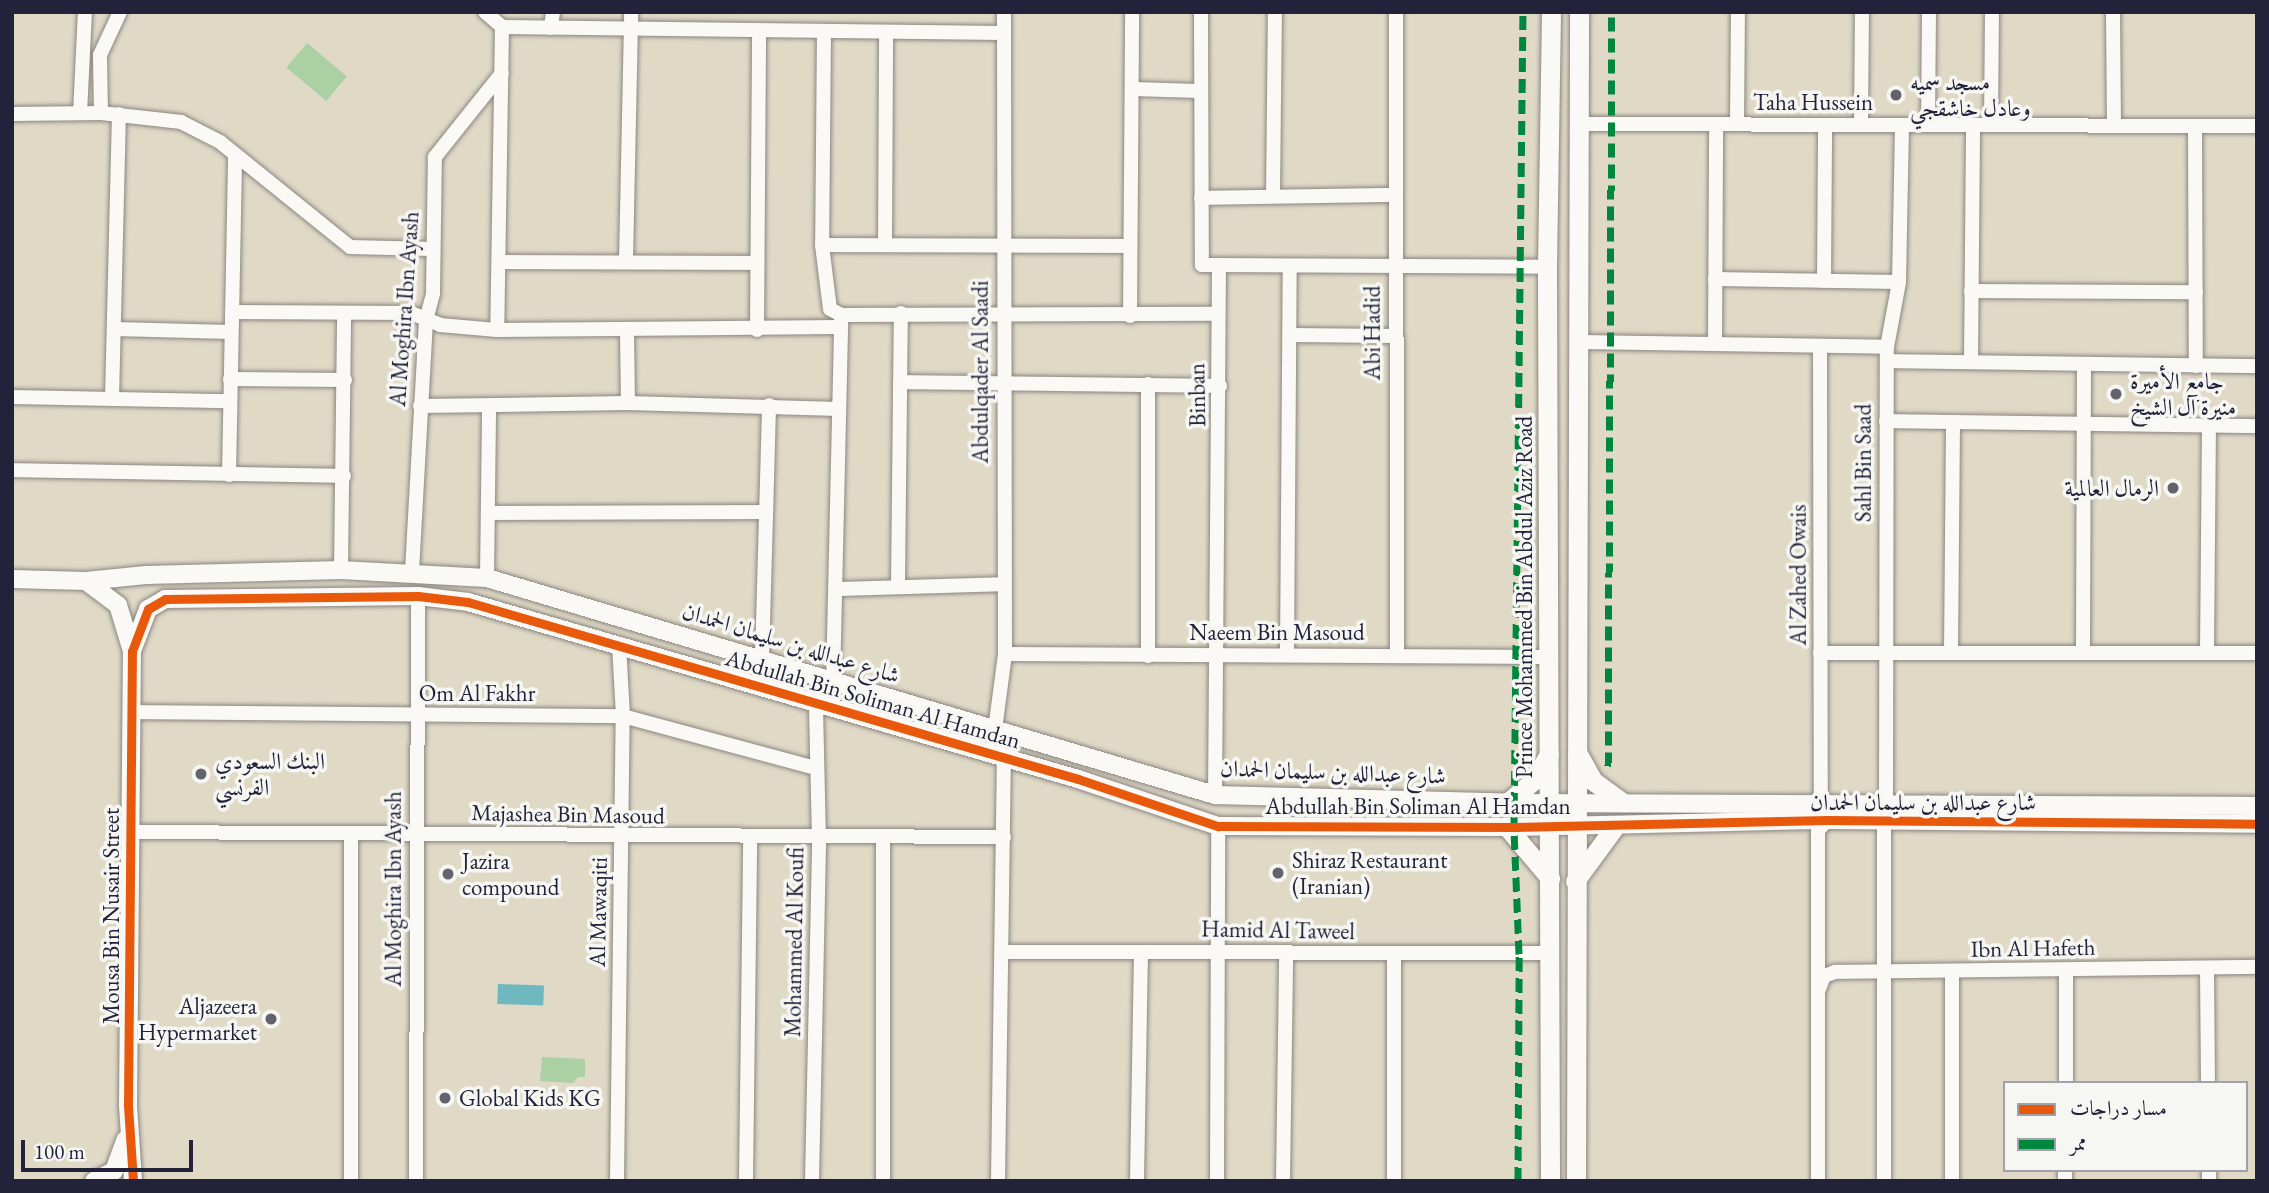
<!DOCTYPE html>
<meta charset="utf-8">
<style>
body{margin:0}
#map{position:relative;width:2269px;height:1193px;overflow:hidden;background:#e0d9c6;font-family:"EB Garamond",Amiri,serif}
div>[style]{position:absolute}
.green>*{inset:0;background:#aad0a4;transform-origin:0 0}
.water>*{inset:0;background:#6fb8c0;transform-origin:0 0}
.roads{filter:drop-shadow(0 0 2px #8a8681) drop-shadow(0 0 2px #8a8681)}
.minor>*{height:14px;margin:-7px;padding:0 7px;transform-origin:7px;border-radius:7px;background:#faf9f6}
.tertiary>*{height:18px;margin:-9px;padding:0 9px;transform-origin:9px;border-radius:9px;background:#faf9f6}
.secondary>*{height:19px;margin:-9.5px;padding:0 9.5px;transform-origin:9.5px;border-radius:9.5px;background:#faf9f6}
.quiet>*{height:7px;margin-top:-3.5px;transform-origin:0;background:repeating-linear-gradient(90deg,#00873e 0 14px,transparent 0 21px)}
.cycleway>*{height:9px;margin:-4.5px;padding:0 4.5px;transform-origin:4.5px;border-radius:4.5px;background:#e8590c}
.dots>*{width:19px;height:19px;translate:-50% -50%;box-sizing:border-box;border:4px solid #f6f6f2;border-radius:50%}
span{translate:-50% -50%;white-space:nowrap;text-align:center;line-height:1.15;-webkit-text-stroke:7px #f6f6f2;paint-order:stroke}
.poi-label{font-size:23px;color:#22223b}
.left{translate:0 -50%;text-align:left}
.right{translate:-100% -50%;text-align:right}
.street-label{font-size:23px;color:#22223b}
.frame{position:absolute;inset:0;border:14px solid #22223b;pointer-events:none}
.legend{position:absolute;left:2003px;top:1081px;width:245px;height:91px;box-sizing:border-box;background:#f6f6f2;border:2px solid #a1a1a9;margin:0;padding:9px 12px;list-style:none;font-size:21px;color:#22223b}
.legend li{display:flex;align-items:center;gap:14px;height:35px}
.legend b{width:35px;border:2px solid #a1a1a9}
.scale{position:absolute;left:21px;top:1140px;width:172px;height:32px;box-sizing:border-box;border:4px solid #22223b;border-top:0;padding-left:9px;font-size:21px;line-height:24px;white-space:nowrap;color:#22223b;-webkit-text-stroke:5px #f6f6f2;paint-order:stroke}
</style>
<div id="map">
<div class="green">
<div style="left:307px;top:43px;width:52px;height:32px;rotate:40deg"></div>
<div style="clip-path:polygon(542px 1057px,585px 1059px,585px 1077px,578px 1077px,573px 1083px,540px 1081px)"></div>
</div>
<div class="water">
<div style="left:498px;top:984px;width:46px;height:20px;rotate:2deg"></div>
</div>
<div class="roads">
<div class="minor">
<div style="left:485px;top:12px;width:23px;rotate:41deg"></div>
<div style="left:502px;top:27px;width:303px;rotate:90.9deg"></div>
<div style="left:1201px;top:12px;width:253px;rotate:89.8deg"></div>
<div style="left:1202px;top:265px;width:17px"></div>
<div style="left:1219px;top:265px;width:530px;rotate:90.43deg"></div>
<div style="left:1396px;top:12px;width:642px;rotate:89.91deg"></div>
<div style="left:2113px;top:12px;width:113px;rotate:89.5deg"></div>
<div style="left:502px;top:27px;width:501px;rotate:0.69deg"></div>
<div style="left:551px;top:28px;width:16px;rotate:-83deg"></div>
<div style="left:824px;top:31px;width:214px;rotate:90.5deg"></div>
<div style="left:822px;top:245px;width:64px;rotate:82.9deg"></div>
<div style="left:830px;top:309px;width:13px;rotate:27deg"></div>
<div style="left:842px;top:315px;width:376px;rotate:-0.2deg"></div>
<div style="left:1132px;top:89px;width:68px;rotate:1.7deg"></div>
<div style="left:80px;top:113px;width:101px;rotate:-87.2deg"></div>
<div style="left:101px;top:113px;width:58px;rotate:-91deg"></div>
<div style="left:100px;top:55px;width:47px;rotate:-65.1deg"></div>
<div style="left:12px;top:114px;width:89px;rotate:-0.6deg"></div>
<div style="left:101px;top:113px;width:81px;rotate:6.4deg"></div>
<div style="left:181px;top:122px;width:44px;rotate:27.1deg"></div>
<div style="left:220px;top:142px;width:167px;rotate:38.9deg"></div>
<div style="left:350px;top:247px;width:83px;rotate:1.4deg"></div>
<div style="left:1579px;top:124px;width:678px;rotate:0.17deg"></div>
<div style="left:1737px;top:124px;width:112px;rotate:-89.5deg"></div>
<div style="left:1861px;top:124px;width:112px;rotate:-89.5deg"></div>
<div style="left:1928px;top:125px;width:113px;rotate:-89.5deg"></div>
<div style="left:1991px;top:125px;width:113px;rotate:-89.5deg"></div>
<div style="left:2195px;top:126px;width:240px;rotate:89.8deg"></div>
<div style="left:1273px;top:196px;width:184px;rotate:-89.4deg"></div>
<div style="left:1201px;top:198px;width:193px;rotate:-0.9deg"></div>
<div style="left:885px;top:244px;width:212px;rotate:-89.7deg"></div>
<div style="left:822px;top:245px;width:307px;rotate:0.2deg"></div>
<div style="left:626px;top:261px;width:249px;rotate:-88.8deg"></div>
<div style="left:499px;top:262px;width:258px;rotate:0.2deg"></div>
<div style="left:1219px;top:265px;width:328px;rotate:0.3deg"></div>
<div style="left:1715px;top:279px;width:184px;rotate:0.9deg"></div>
<div style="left:1824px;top:281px;width:156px;rotate:-89.6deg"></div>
<div style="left:1971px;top:291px;width:225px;rotate:0.3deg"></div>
<div style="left:232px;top:312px;width:179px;rotate:0.3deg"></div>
<div style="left:411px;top:313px;width:31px;rotate:22deg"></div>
<div style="left:440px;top:325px;width:57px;rotate:5deg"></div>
<div style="left:497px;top:330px;width:342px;rotate:-0.5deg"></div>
<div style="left:1130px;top:316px;width:304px;rotate:-89.6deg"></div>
<div style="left:114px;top:329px;width:117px;rotate:1.5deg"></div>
<div style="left:757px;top:330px;width:299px;rotate:-89.6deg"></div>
<div style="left:627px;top:332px;width:71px;rotate:89.2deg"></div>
<div style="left:1290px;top:335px;width:104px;rotate:0.6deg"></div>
<div style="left:1580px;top:342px;width:307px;rotate:0.9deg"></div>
<div style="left:1715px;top:344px;width:220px;rotate:-89.7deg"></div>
<div style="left:1820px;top:346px;width:458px;rotate:89.9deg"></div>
<div style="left:1887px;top:361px;width:370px;rotate:0.8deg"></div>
<div style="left:1971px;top:362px;width:237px;rotate:-89.5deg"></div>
<div style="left:230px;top:379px;width:115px;rotate:0.5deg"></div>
<div style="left:900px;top:382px;width:320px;rotate:0.7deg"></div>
<div style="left:12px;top:397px;width:218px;rotate:1.1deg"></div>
<div style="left:112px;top:399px;width:285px;rotate:-88.6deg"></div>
<div style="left:420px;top:406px;width:208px;rotate:-0.8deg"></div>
<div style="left:628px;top:403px;width:211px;rotate:1.6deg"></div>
<div style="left:1886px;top:421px;width:371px;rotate:0.8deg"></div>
<div style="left:12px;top:470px;width:332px;rotate:1deg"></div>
<div style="left:229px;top:475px;width:317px;rotate:-88.9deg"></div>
<div style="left:491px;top:513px;width:275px;rotate:-0.2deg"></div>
<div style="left:341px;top:570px;width:256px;rotate:-89.3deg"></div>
<div style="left:412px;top:571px;width:251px;rotate:-86.8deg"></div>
<div style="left:426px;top:320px;width:28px;rotate:-75deg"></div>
<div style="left:433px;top:293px;width:136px;rotate:-89.2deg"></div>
<div style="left:435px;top:157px;width:107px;rotate:-51.4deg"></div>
<div style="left:487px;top:578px;width:170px;rotate:-89.3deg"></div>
<div style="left:898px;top:584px;width:271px;rotate:-89.4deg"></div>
<div style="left:838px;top:589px;width:164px;rotate:-1.7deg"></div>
<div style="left:2083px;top:651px;width:287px;rotate:-89.8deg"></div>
<div style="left:2207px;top:652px;width:227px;rotate:-89.5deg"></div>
<div style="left:1820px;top:653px;width:437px"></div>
<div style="left:1951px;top:653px;width:231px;rotate:-89.5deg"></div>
<div style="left:1005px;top:654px;width:544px;rotate:0.32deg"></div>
<div style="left:1287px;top:655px;width:388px;rotate:-89.6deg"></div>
<div style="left:1148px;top:656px;width:272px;rotate:-90deg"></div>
<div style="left:762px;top:659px;width:254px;rotate:-88.4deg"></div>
<div style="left:833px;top:683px;width:363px;rotate:-88.7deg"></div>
<div style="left:130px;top:712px;width:493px;rotate:0.5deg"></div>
<div style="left:623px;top:716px;width:200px;rotate:15.1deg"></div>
<div style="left:995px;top:730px;width:77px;rotate:-82.5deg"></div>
<div style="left:1005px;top:654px;width:642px;rotate:-90.09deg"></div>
<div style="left:1886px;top:803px;width:456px;rotate:-89.9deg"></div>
<div style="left:1887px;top:347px;width:66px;rotate:-79.5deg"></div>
<div style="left:1899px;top:282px;width:157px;rotate:-88.9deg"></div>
<div style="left:1884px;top:822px;width:359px;rotate:90deg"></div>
<div style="left:131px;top:832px;width:873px;rotate:0.33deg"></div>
<div style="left:1003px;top:952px;width:549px;rotate:0.1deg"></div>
<div style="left:2207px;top:969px;width:114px;rotate:89.5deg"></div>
<div style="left:1952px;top:972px;width:209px;rotate:90deg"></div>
<div style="left:1819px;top:989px;width:14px;rotate:-69deg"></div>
<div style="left:1824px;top:976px;width:12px;rotate:-20deg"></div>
<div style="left:1835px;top:972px;width:422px;rotate:-0.7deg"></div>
<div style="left:2066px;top:1083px;width:113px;rotate:-90deg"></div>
<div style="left:2209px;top:1170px;width:11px;rotate:90deg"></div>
<div style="left:351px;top:1181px;width:345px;rotate:-90deg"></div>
<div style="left:416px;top:1181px;width:585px;rotate:-89.8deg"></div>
<div style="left:617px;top:1181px;width:465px;rotate:-89.3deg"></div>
<div style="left:623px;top:716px;width:72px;rotate:-93.2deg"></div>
<div style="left:746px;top:1181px;width:342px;rotate:-89.3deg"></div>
<div style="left:812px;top:1181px;width:341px;rotate:-88.8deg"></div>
<div style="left:819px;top:840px;width:137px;rotate:-91.3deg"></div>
<div style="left:883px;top:1181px;width:342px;rotate:-90deg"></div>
<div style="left:998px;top:1181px;width:423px;rotate:-89.2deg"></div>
<div style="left:1137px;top:1181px;width:229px;rotate:-89deg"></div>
<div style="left:1217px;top:1181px;width:355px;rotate:-89.8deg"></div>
<div style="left:1283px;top:1181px;width:229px;rotate:-89.2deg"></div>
<div style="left:1394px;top:1181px;width:226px;rotate:-90deg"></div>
<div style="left:1818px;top:1181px;width:351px;rotate:-90deg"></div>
<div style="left:1818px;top:830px;width:14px;rotate:-45deg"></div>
<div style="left:2065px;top:1181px;width:11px;rotate:-90deg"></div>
</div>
<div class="tertiary">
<div style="left:12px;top:579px;width:74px;rotate:1.5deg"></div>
<div style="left:86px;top:581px;width:60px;rotate:-5.7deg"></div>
<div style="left:146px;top:575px;width:195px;rotate:-1.5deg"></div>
<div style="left:341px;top:570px;width:146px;rotate:3.1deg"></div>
<div style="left:487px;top:578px;width:760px;rotate:16.6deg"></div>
<div style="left:1215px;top:795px;width:300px;rotate:1.5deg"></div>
<div style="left:1515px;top:803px;width:742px;rotate:0.23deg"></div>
<div style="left:86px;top:581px;width:40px;rotate:37deg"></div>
<div style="left:118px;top:605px;width:48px;rotate:73.1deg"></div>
<div style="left:94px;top:1181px;width:22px;rotate:-27deg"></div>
<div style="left:114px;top:1171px;width:33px;rotate:-70deg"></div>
<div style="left:133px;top:1181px;width:76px;rotate:-93.8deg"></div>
<div style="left:128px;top:1105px;width:454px;rotate:-89.5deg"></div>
<div style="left:132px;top:651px;width:45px;rotate:-69.1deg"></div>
<div style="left:148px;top:609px;width:20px;rotate:-30deg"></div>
<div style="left:165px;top:599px;width:253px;rotate:-0.7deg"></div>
<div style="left:418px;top:596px;width:50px;rotate:6.8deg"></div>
<div style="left:468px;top:602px;width:635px;rotate:16.18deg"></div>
<div style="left:1078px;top:779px;width:148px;rotate:18.6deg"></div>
<div style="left:1218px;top:826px;width:296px;rotate:0.2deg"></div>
<div style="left:1514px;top:827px;width:314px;rotate:-1.3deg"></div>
<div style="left:1828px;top:820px;width:429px;rotate:0.5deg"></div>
</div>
<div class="secondary">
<div style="left:1577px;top:752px;width:33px;rotate:61deg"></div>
<div style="left:1593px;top:781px;width:36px;rotate:36deg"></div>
<div style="left:1508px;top:802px;width:33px;rotate:-40deg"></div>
<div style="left:1533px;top:781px;width:31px;rotate:-59deg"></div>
<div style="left:1507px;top:827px;width:67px;rotate:49.9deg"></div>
<div style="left:1575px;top:881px;width:69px;rotate:-53.8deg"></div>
<div style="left:1550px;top:1181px;width:914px;rotate:-90.19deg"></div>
<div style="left:1547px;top:267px;width:255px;rotate:-89.1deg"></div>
<div style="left:1576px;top:1181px;width:1169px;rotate:-89.85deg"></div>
</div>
</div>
<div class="quiet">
<div style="left:1608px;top:766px;width:754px;rotate:-89.7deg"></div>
<div style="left:1518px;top:1181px;width:227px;rotate:-89.7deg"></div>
<div style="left:1519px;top:954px;width:127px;rotate:-92.3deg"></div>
<div style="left:1514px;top:827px;width:815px;rotate:-89.37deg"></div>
</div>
<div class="cycleway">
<div style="left:133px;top:1181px;width:76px;rotate:-93.8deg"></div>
<div style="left:128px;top:1105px;width:454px;rotate:-89.5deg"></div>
<div style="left:132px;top:651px;width:45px;rotate:-69.1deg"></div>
<div style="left:148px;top:609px;width:20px;rotate:-30deg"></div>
<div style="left:165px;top:599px;width:253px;rotate:-0.7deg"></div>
<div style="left:418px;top:596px;width:50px;rotate:6.8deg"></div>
<div style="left:468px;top:602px;width:635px;rotate:16.18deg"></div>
<div style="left:1078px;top:779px;width:148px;rotate:18.6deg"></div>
<div style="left:1218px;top:826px;width:296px;rotate:0.2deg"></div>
<div style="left:1514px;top:827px;width:314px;rotate:-1.3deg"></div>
<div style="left:1828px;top:820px;width:429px;rotate:0.5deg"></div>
</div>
<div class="dots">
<div style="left:1896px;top:95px;background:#64626c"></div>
<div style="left:2116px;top:394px;background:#64626c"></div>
<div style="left:2173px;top:488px;background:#64626c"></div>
<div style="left:201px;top:774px;background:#64626c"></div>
<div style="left:1278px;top:873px;background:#64626c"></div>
<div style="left:448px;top:874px;background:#64626c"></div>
<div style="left:271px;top:1019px;background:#64626c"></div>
<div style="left:445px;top:1098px;background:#64626c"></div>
</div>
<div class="poi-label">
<span class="left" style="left:1910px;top:95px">مسجد سميه<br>وعادل خاشقجي</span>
<span class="left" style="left:2130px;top:394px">جامع الأميرة<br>منيرة آل الشيخ</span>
<span class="right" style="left:2159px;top:488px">الرمال العالمية</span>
<span class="left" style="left:215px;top:774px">البنك السعودي<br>الفرنسي</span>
<span class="left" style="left:1292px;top:873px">Shiraz Restaurant<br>(Iranian)</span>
<span class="left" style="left:462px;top:874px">Jazira<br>compound</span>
<span class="right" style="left:257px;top:1019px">Aljazeera<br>Hypermarket</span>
<span class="left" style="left:459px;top:1098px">Global Kids KG</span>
</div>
<div class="street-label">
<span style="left:1813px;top:102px">Taha Hussein</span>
<span style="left:404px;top:309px;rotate:-86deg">Al Moghira Ibn Ayash</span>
<span style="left:1372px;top:333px;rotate:-90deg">Abi Hadid</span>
<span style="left:980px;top:372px;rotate:-90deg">Abdulqader Al Saadi</span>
<span style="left:1197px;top:395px;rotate:-91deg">Binban</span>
<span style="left:1863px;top:463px;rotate:-90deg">Sahl Bin Saad</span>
<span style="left:1798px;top:575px;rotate:-90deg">Al Zahed Owais</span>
<span style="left:1524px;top:597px;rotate:-90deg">Prince Mohammed Bin Abdul Aziz Road</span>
<span style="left:1277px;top:632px">Naeem Bin Masoud</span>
<span style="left:791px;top:643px;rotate:17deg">شارع عبدالله بن سليمان الحمدان</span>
<span style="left:477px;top:693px">Om Al Fakhr</span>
<span style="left:873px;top:699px;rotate:16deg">Abdullah Bin Soliman Al Hamdan</span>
<span style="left:1333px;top:772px;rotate:2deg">شارع عبدالله بن سليمان الحمدان</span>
<span style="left:1923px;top:802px">شارع عبدالله بن سليمان الحمدان</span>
<span style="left:1418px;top:806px">Abdullah Bin Soliman Al Hamdan</span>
<span style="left:568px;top:814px;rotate:1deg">Majashea Bin Masoud</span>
<span style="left:393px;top:889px;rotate:-90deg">Al Moghira Ibn Ayash</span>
<span style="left:598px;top:912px;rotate:-89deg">Al Mawaqiti</span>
<span style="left:111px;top:916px;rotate:-90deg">Mousa Bin Nusair Street</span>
<span style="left:1278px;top:930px;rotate:1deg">Hamid Al Taweel</span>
<span style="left:794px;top:942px;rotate:-89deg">Mohammed Al Koufi</span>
<span style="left:2033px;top:948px;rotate:-1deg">Ibn Al Hafeth</span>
</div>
<div class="frame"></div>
<ul class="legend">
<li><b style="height:9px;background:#e8590c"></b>مسار دراجات</li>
<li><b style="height:9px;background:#00873e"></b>ممر</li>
</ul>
<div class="scale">100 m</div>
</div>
